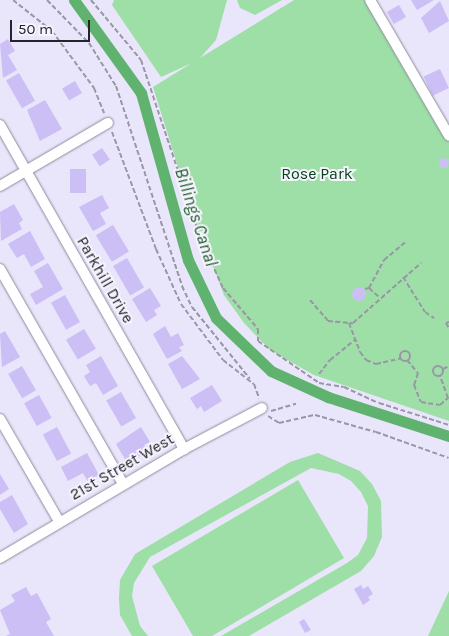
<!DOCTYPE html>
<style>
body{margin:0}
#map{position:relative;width:449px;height:636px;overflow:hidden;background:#e9e5fa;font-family:Karla,sans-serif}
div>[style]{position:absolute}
.green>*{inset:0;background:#9ddfa6}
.canal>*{height:11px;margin:-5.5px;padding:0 5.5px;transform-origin:5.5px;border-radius:5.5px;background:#5fb36e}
.building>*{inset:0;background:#cbbff6;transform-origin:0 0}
.round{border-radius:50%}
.path>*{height:2px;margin-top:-1px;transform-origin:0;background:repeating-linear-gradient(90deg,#9996a6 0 5px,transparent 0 7.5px)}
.path>.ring{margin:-1px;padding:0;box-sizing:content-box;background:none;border:2px solid #9996a6;border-radius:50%}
.roads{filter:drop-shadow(0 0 1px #8f8b9e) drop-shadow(0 0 1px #8f8b9e)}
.minor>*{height:10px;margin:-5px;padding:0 5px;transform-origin:5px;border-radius:5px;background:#fff}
span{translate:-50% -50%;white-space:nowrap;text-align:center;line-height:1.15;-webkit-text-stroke:4px #f6f4fd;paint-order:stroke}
.park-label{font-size:16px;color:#034418}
.street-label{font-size:16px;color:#25242c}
.water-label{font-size:18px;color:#1f5a2c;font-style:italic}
.scale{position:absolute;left:10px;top:20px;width:80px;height:22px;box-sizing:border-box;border:2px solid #25242c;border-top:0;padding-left:6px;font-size:15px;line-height:18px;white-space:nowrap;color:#25242c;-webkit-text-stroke:4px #f6f4fd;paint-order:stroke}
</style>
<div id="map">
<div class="green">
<div style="clip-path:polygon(114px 0,227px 0,216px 40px,200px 58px,294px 0,365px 0,449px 142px,449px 421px,314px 375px,270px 350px,244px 323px,224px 295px,189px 202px,153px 87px,192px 63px,161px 77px,112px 5px)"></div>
<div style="clip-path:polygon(237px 0,282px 0,255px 15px,240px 8px)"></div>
<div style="clip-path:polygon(318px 453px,360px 471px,372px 484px,381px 501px,382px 537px,374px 556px,361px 571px,249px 636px,221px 636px,347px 563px,358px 555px,367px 538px,368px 506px,361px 492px,351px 481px,339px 474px,311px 468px,150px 557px,134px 583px,132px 596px,140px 626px,148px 636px,132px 636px,120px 615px,119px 598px,120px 580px,135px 554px,290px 462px)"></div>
<div style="clip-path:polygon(298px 480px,344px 558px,212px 636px,193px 636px,152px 566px)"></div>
<div style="clip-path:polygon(449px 591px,449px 636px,428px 636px)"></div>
</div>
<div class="canal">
<div style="left:74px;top:0;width:115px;rotate:54.2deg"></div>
<div style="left:141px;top:93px;width:173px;rotate:74.3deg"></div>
<div style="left:188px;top:260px;width:64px;rotate:64.2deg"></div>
<div style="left:216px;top:318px;width:76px;rotate:43.9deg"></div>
<div style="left:271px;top:371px;width:63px;rotate:24.5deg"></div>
<div style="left:328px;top:397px;width:127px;rotate:17.9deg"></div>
</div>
<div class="building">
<div style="clip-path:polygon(411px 0,434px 0,417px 10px)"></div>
<div style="clip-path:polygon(440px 1px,449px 21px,429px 33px,421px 18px)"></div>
<div style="left:399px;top:5px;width:14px;height:14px;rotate:60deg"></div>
<div style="clip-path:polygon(8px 39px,15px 51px,8px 55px,17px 70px,3px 78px,0 44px)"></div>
<div style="left:440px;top:69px;width:21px;height:18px;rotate:65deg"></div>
<div style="left:19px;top:73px;width:32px;height:15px;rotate:60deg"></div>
<div style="left:75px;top:81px;width:14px;height:15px;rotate:60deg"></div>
<div style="clip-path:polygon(45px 100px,62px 129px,40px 141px,27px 110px)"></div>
<div style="left:102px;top:148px;width:14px;height:12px;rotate:56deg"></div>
<div style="left:440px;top:158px;width:9px;height:9px;rotate:6deg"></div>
<div style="left:86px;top:169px;width:24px;height:16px;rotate:90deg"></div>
<div style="clip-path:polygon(102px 195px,109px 208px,100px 213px,106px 224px,93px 231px,79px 207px)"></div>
<div style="clip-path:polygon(14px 204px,23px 220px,19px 223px,22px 229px,1px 241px,0 212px)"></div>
<div style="left:113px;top:225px;width:31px;height:20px;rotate:59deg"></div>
<div style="clip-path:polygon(30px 231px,45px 259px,31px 267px,24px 254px,17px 258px,8px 244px)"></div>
<div style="left:127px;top:258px;width:34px;height:16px;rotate:60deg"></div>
<div style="clip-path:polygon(48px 263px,63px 289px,36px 305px,30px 294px,43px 287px,34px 271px)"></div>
<div class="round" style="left:352px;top:287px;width:14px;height:14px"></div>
<div style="clip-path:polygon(150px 288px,161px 306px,154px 310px,157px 315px,146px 322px,132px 299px)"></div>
<div style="left:65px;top:295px;width:31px;height:16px;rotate:61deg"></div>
<div style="clip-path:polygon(165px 326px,171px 337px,178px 333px,184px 345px,179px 347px,182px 351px,167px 359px,153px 334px)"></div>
<div style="left:84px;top:329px;width:23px;height:21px;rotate:59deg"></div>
<div style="clip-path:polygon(5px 331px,20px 357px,2px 367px,0 334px)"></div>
<div style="clip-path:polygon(101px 356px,118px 386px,103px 395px,96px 383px,90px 386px,84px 376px,90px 372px,86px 365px)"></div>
<div style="clip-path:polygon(182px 356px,200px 379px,182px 389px,168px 364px)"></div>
<div style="left:22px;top:366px;width:28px;height:16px;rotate:60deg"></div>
<div style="clip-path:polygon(212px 385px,222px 401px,204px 412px,201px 406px,197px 409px,190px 398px)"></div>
<div style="left:121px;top:392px;width:30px;height:17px;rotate:60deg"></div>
<div style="left:39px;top:395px;width:26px;height:17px;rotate:61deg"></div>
<div style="left:57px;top:427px;width:30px;height:16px;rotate:62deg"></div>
<div style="clip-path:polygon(141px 427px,150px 442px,144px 445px,148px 451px,128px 464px,116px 444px)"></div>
<div style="clip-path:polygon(87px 453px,99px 475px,88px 482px,83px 473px,68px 481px,61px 467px)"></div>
<div style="clip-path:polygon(0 474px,9px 489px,0 495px)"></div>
<div style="clip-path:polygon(12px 495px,28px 524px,14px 533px,0 509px,0 502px)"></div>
<div style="clip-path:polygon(361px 585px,363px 589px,368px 586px,373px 594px,368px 597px,370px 600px,363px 605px,354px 589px)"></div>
<div style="clip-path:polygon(26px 587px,31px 596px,37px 593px,51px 619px,46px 622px,54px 636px,6px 636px,10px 634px,0 610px,15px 601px,11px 595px)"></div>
<div style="clip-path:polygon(304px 619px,311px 630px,305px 633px,299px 622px)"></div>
</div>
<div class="path">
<div style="left:13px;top:0;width:50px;rotate:38.5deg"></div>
<div style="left:52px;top:31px;width:71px;rotate:53.6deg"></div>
<div style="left:94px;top:88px;width:27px;rotate:68deg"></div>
<div style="left:47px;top:0;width:60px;rotate:45.7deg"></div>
<div style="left:89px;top:43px;width:51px;rotate:57.9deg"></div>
<div style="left:116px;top:86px;width:211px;rotate:71.7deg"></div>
<div style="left:182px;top:286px;width:23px;rotate:65deg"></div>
<div style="left:192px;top:307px;width:92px;rotate:51.1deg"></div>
<div style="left:91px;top:0;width:78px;rotate:50.2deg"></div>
<div style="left:141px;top:60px;width:192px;rotate:71.5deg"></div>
<div style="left:202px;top:242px;width:51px;rotate:65.5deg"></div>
<div style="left:223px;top:288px;width:54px;rotate:49.5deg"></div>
<div style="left:258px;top:329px;width:12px;rotate:90deg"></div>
<div style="left:258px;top:341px;width:74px;rotate:34.5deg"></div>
<div style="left:319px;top:383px;width:25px;rotate:9deg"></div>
<div style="left:344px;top:387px;width:38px;rotate:25deg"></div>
<div style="left:379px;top:403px;width:73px;rotate:17.4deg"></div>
<div style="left:112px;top:132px;width:125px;rotate:69.4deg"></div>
<div style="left:156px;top:249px;width:60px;rotate:65.6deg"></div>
<div style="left:181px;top:304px;width:70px;rotate:53.1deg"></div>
<div style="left:223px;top:360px;width:39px;rotate:38deg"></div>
<div style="left:254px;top:384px;width:15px;rotate:70deg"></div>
<div style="left:403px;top:277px;width:41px;rotate:57.8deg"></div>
<div style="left:425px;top:312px;width:11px;rotate:34deg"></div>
<div style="left:369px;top:288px;width:32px;rotate:-62deg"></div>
<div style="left:384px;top:260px;width:30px;rotate:-40deg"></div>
<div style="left:365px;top:289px;width:4px;rotate:-14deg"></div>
<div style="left:369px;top:288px;width:13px;rotate:42deg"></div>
<div style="left:310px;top:300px;width:28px;rotate:49deg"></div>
<div style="left:328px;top:321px;width:25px;rotate:5deg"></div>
<div style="left:353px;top:323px;width:91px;rotate:-41.4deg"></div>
<div style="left:449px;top:322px;width:3px;rotate:162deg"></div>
<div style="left:446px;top:323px;width:6px;rotate:59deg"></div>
<div style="left:349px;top:323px;width:31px;rotate:69deg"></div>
<div style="left:360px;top:352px;width:10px;rotate:53deg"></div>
<div style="left:366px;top:360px;width:11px;rotate:22deg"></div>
<div style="left:376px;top:364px;width:26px;rotate:-13deg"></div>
<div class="ring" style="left:400px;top:351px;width:8px;height:8px"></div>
<div style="left:407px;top:360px;width:17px;rotate:50deg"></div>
<div style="left:418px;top:373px;width:13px;rotate:108deg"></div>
<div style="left:414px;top:385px;width:18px;rotate:68deg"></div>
<div style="left:421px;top:402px;width:19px;rotate:9deg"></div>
<div style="left:440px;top:405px;width:11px;rotate:-41deg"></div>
<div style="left:448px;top:398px;width:23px;rotate:-110deg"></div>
<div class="ring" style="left:433px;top:366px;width:8px;height:8px"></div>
<div style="left:443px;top:369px;width:7px;rotate:-27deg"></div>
<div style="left:319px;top:374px;width:18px;rotate:-52deg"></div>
<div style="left:330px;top:360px;width:32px;rotate:-39deg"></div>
<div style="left:271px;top:411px;width:26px;rotate:-16deg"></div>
<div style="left:268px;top:416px;width:13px;rotate:32deg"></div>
<div style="left:279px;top:423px;width:37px;rotate:-13deg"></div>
<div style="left:315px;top:415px;width:63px;rotate:15.6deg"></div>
<div style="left:376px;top:432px;width:77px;rotate:19.6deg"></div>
</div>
<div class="roads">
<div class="minor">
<div style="left:370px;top:0;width:157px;rotate:59.8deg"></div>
<div style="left:0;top:125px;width:373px;rotate:60.4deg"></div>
<div style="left:0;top:186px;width:125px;rotate:-30.3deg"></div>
<div style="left:0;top:269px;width:248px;rotate:60.2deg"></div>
<div style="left:0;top:419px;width:118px;rotate:60deg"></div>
<div style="left:0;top:558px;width:214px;rotate:-30.6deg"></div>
<div style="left:184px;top:449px;width:88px;rotate:-27.7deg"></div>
</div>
</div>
<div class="park-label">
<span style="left:317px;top:174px">Rose Park</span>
</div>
<div class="street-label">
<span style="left:105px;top:280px;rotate:60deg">Parkhill Drive</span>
<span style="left:122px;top:467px;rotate:-30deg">21st Street West</span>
</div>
<div class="water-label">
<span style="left:196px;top:217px;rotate:72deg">Billings Canal</span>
</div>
<div class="scale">50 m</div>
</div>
